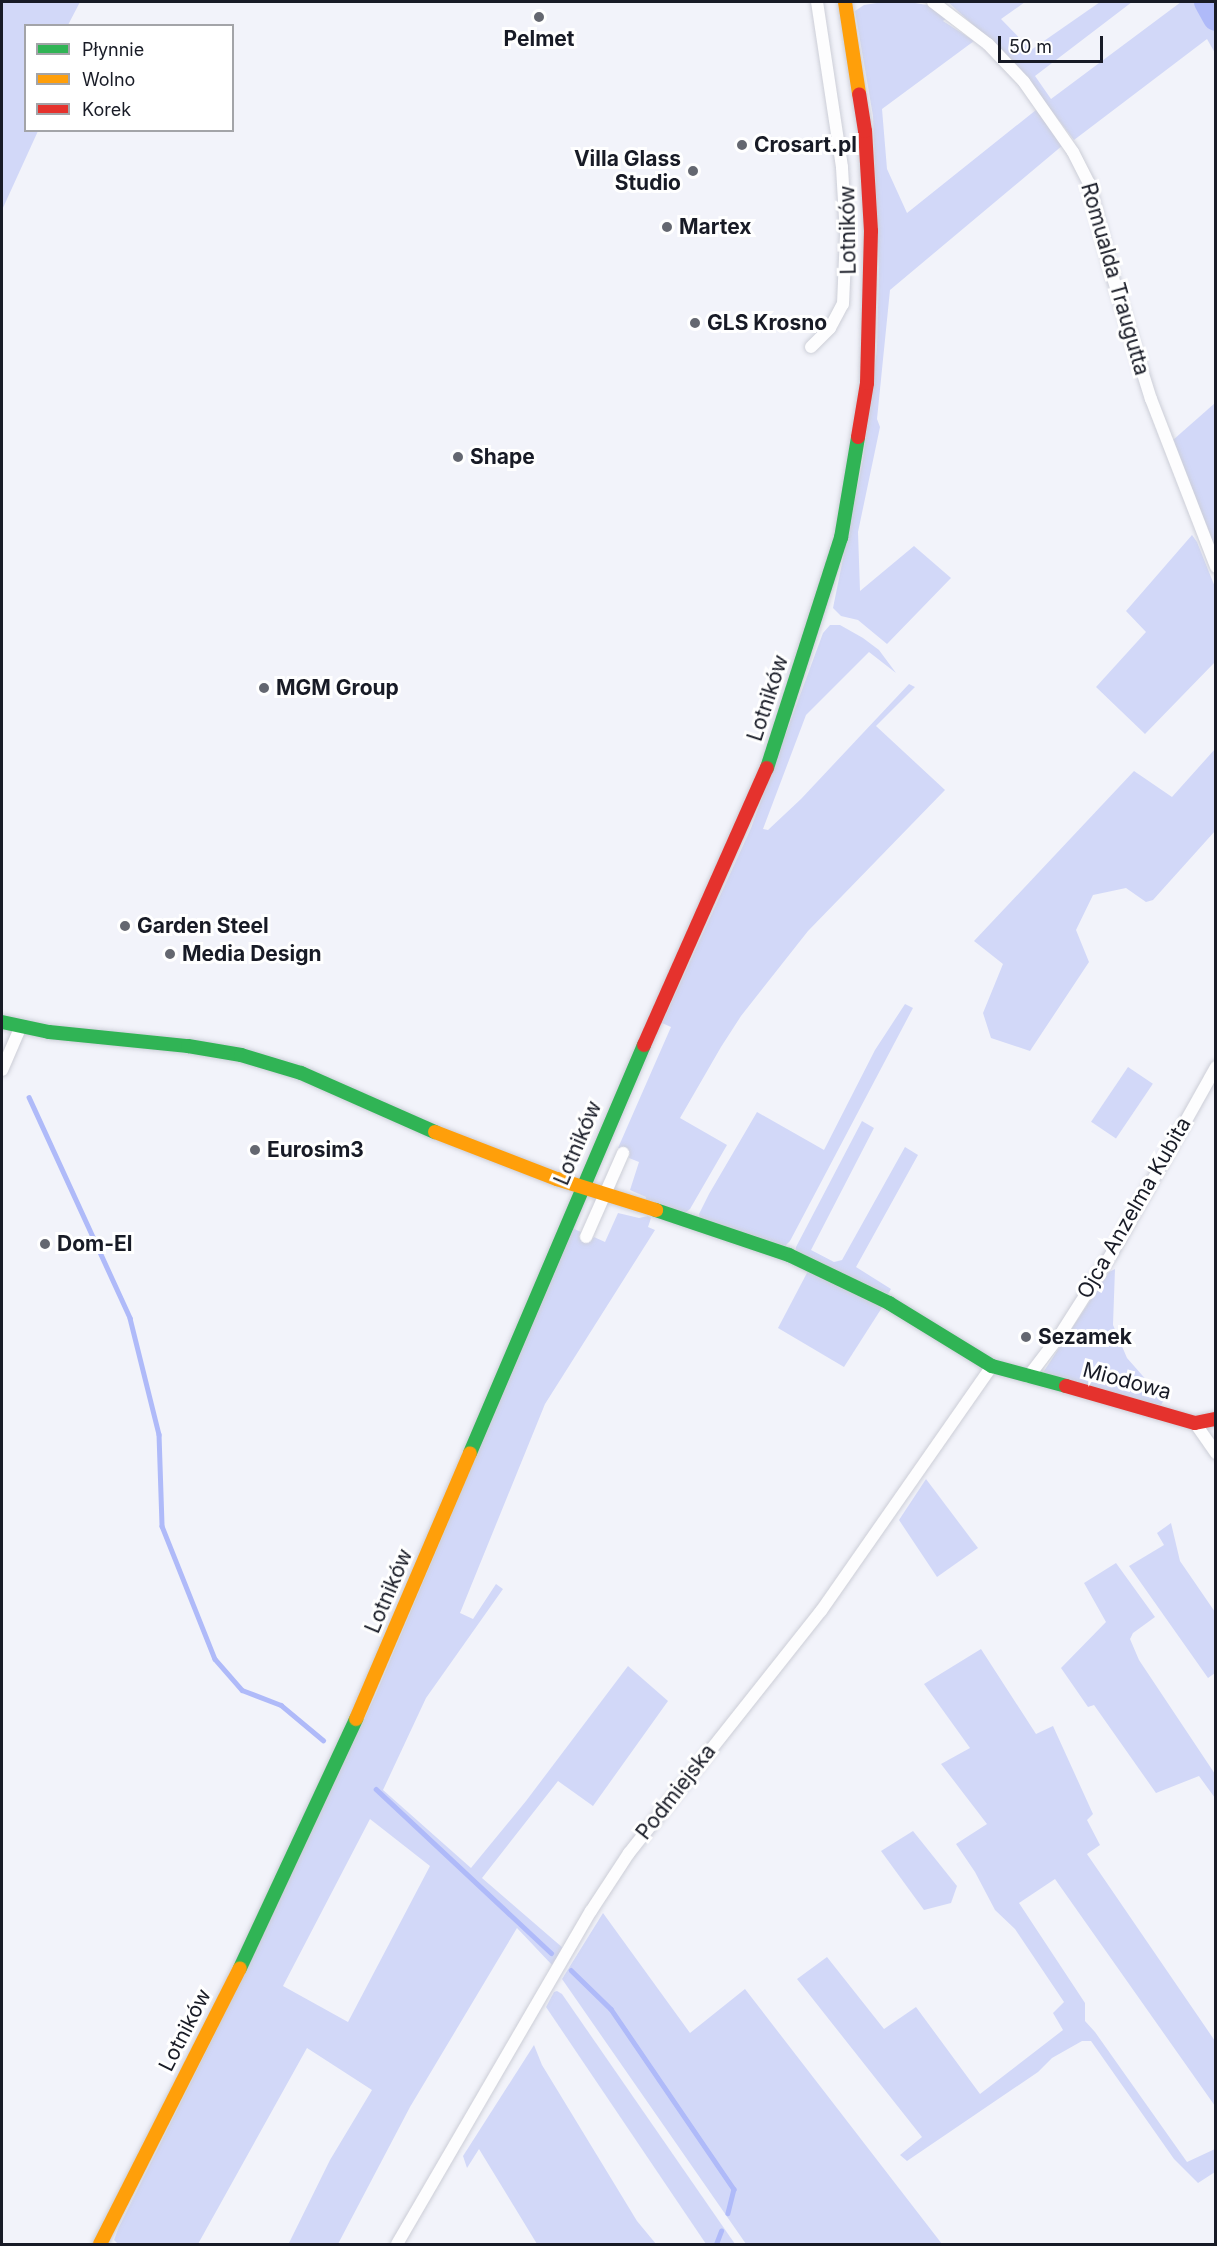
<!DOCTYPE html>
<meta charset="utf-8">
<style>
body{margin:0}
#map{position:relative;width:1217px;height:2246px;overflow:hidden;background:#f2f3fa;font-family:Inter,sans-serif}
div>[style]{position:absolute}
.green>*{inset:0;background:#d2d8f8;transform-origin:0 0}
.stream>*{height:4.5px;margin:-2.25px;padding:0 2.25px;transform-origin:2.25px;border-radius:2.25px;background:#afbaf9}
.river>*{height:26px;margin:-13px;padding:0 13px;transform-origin:13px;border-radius:13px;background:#afbaf9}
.roads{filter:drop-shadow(0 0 2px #ccced7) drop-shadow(0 0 2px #ccced7)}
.street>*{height:12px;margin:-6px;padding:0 6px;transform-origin:6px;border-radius:6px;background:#fdfdfe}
.fast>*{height:14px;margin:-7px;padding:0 7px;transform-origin:7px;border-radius:7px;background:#30b455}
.slow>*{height:14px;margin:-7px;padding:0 7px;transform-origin:7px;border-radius:7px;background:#ff9f0a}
.jam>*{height:14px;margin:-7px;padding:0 7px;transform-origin:7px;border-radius:7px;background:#e5322d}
.dots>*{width:16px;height:16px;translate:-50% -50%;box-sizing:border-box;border:3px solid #fff;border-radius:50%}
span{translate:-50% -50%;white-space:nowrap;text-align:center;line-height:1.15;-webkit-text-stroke:6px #fff;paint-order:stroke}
.poi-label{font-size:21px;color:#181b26;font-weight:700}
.left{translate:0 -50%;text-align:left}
.right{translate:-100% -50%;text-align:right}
.street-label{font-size:21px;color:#181b26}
.frame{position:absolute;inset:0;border:3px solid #181b26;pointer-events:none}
.legend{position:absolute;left:24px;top:24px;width:210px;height:108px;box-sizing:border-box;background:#fff;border:2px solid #a3a4a8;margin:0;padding:8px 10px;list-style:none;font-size:18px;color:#181b26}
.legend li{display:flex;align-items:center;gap:12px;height:30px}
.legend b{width:30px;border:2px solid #a3a4a8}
.scale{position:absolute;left:998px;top:36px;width:105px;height:27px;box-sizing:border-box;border:3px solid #181b26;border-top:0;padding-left:8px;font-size:18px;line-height:21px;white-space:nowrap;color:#181b26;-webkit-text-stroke:4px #fff;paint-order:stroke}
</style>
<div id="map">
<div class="green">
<div style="clip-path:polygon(2px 2px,80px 2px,68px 25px,26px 26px,26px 130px,38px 131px,2px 210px)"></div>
<div style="clip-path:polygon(883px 2px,909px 2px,927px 5px,947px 18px,943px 21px,974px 41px,882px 109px,887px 169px,907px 213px,1036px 110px,1063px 145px,890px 290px,877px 419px,880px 427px,858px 532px,860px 591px,914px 546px,951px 578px,887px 644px,858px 620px,841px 616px,833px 608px,863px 459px,877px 349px,879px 266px,873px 116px,855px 11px,864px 5px)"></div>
<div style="clip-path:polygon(948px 2px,1025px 2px,1001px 19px,1031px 50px,1100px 2px,1132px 2px,1035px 76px,1051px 99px,1181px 2px,1215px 2px,1215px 53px,1207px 39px,1074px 140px,1015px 63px)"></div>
<div style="clip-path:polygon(1215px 403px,1215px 557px,1173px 440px)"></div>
<div style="clip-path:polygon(1192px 535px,1197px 542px,1215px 587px,1215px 662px,1145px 734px,1096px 687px,1146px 632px,1126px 611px)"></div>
<div style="clip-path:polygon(830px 625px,840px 625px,863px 638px,879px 650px,896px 673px,869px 652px,806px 715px,763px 829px,768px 830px,801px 799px,909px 684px,915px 687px,876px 726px,945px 790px,808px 931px,741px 1016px,721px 1047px,680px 1118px,727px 1145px,690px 1209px,685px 1213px,646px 1200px,646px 1197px,630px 1190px,639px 1162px,629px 1158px,630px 1153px,618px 1148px,671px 1027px,662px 1023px,751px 828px,823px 633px)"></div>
<div style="clip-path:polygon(1215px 749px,1215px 831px,1153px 900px,1146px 902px,1126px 888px,1093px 895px,1076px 930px,1089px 962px,1030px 1051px,991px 1038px,983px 1013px,1003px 964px,974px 941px,1134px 771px,1172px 797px)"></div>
<div style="clip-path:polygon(905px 1004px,913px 1008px,790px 1241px,785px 1246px,700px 1218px,699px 1214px,709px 1194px,757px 1112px,824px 1150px,875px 1050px)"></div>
<div style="left:1128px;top:1067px;width:30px;height:66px;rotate:34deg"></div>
<div style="clip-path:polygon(862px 1121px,874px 1128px,811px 1250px,834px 1262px,842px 1260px,905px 1147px,918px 1155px,856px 1267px,891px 1289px,888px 1294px,796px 1252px,796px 1247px)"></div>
<div style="clip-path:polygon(evenodd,618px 1213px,639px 1218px,648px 1216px,651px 1218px,648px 1227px,655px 1230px,545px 1404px,460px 1613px,473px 1619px,496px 1584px,503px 1589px,426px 1698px,383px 1790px,471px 1868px,526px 1801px,628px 1666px,668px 1701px,593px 1806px,558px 1781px,482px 1878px,563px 1948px,552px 1965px,517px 1928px,410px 2107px,338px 2244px,289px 2243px,330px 2160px,372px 2090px,307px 2048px,198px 2244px,118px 2244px,114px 2240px,118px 2229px,246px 1971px,376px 1694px,572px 1228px,581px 1232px,579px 1237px,591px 1241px,594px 1237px,605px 1242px,618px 1213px,370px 1819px,430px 1866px,348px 2022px,283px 1986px,370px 1819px)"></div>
<div style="clip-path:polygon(1115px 1269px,1113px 1325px,1127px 1358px,1164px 1400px,1161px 1405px,1044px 1377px,1044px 1371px,1109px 1272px)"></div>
<div style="clip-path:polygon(808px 1271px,883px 1306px,844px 1367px,778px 1328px)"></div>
<div style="clip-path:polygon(926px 1479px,978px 1548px,937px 1577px,899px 1520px)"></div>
<div style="clip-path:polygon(1171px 1523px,1180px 1561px,1215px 1612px,1215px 1673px,1208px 1678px,1129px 1566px,1164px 1545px,1157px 1533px)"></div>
<div style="clip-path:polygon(1116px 1563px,1155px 1617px,1133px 1633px,1130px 1639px,1139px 1660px,1215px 1774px,1215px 1798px,1199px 1776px,1156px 1793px,1094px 1705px,1088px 1707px,1061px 1668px,1106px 1622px,1084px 1583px)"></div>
<div style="clip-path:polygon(981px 1649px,1036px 1734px,1053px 1726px,1093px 1814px,1087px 1820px,1100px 1845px,1087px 1854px,1215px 2041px,1215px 2106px,1055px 1879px,1019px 1903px,1085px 2003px,1085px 2021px,1095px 2032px,1187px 2162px,1215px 2149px,1215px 2172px,1198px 2183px,1174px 2159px,1091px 2041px,1082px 2041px,1052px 2058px,1038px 2072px,907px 2161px,900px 2155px,922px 2137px,797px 1979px,827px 1957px,884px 2029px,916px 2007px,980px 2094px,1063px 2030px,1053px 2013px,1064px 2002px,1015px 1929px,995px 1910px,975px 1872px,956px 1844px,987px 1824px,941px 1764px,970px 1748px,924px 1684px)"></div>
<div style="clip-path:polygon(913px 1831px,957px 1886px,951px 1903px,924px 1910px,881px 1851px)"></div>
<div style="clip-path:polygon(603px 1913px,690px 2033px,745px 1989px,942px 2244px,746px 2244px,562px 1979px)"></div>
<div style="clip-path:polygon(557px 1991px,562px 1994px,735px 2244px,706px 2244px,546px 2007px,554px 1992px)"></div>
<div style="clip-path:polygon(534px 2045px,542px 2065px,637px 2221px,656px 2244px,537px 2244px,479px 2149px,467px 2168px,463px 2156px)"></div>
</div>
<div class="stream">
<div style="left:29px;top:1097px;width:243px;rotate:65.4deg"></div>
<div style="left:130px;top:1318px;width:120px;rotate:76deg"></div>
<div style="left:159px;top:1434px;width:92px;rotate:88.1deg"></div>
<div style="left:162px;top:1526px;width:143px;rotate:68.3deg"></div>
<div style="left:215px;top:1659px;width:41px;rotate:48.9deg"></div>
<div style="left:242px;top:1690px;width:42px;rotate:21deg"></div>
<div style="left:281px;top:1705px;width:55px;rotate:39.8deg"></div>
<div style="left:376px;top:1789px;width:240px;rotate:43.1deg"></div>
<div style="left:571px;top:1970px;width:56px;rotate:44.3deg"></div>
<div style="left:611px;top:2009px;width:218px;rotate:55.7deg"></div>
<div style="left:734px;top:2189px;width:25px;rotate:104deg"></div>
<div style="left:716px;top:2244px;width:14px;rotate:-69deg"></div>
</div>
<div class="river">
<div style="left:1207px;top:2px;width:18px;rotate:61deg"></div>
</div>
<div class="roads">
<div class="street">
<div style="left:933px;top:2px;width:69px;rotate:37.4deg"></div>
<div style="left:988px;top:44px;width:52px;rotate:46.5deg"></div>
<div style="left:1024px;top:82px;width:85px;rotate:55deg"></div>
<div style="left:1073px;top:152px;width:35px;rotate:63deg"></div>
<div style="left:1089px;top:183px;width:98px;rotate:75.8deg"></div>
<div style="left:1113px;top:278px;width:127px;rotate:72.6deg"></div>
<div style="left:1151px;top:399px;width:180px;rotate:68.8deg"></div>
<div style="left:811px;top:347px;width:27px;rotate:-45deg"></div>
<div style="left:830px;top:328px;width:27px;rotate:-62deg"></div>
<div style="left:843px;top:304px;width:69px;rotate:-87.5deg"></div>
<div style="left:846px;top:235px;width:68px;rotate:-93.4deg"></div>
<div style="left:842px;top:167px;width:167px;rotate:-98.6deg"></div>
<div style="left:2px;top:1070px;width:48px;rotate:-66.6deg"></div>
<div style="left:586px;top:1237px;width:92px;rotate:-66.2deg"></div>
<div style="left:1028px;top:1377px;width:53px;rotate:-52.7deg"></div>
<div style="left:1060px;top:1335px;width:97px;rotate:-57.6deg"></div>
<div style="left:1112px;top:1253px;width:213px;rotate:-60.8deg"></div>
<div style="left:1195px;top:1423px;width:37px;rotate:55deg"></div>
<div style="left:397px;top:2244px;width:385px;rotate:-59.8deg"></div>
<div style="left:591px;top:1911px;width:69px;rotate:-56.8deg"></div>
<div style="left:629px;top:1853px;width:309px;rotate:-51.6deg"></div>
<div style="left:821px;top:1611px;width:299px;rotate:-55.1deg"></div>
</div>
<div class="fast">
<div style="left:767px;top:768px;width:242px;rotate:-72.2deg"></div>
<div style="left:841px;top:538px;width:102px;rotate:-80.4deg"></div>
<div style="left:2px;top:1022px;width:48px;rotate:12deg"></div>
<div style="left:49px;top:1032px;width:140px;rotate:5.8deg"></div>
<div style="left:188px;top:1046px;width:54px;rotate:9.6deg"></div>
<div style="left:241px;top:1055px;width:63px;rotate:16.7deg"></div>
<div style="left:301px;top:1073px;width:146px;rotate:23.8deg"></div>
<div style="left:656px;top:1210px;width:140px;rotate:18.7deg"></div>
<div style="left:789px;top:1255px;width:111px;rotate:25.6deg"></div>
<div style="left:889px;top:1303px;width:121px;rotate:31.5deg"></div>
<div style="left:992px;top:1366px;width:77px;rotate:15.1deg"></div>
<div style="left:470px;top:1453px;width:444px;rotate:-66.9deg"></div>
<div style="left:240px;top:1968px;width:275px;rotate:-65deg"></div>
</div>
<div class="slow">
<div style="left:845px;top:2px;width:93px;rotate:81.3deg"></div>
<div style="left:435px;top:1132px;width:131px;rotate:21.1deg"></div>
<div style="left:557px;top:1179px;width:104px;rotate:17.4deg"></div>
<div style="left:356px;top:1719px;width:289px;rotate:-66.8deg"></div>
<div style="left:100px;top:2244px;width:309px;rotate:-63.1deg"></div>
</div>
<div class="jam">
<div style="left:858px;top:437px;width:55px;rotate:-80.5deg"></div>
<div style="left:867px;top:383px;width:152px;rotate:-88.5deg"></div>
<div style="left:871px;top:231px;width:100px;rotate:-93.4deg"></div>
<div style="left:865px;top:131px;width:37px;rotate:-99deg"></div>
<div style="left:644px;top:1045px;width:303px;rotate:-66.1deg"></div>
<div style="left:1066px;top:1386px;width:134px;rotate:16deg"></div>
<div style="left:1195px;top:1423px;width:21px;rotate:-11deg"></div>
</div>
</div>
<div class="dots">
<div style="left:539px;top:17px;background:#646770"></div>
<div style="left:742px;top:145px;background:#646770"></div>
<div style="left:693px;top:171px;background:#646770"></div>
<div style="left:667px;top:227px;background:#646770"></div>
<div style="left:695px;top:323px;background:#646770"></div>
<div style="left:458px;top:457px;background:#646770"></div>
<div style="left:264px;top:688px;background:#646770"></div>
<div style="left:125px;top:926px;background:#646770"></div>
<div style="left:170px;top:954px;background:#646770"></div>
<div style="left:255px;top:1150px;background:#646770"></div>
<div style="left:45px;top:1244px;background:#646770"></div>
<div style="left:1026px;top:1337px;background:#646770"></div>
</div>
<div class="poi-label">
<span style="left:539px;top:39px">Pelmet</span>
<span class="left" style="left:754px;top:145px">Crosart.pl</span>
<span class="right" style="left:681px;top:171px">Villa Glass<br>Studio</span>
<span class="left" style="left:679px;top:227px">Martex</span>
<span class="left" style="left:707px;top:323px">GLS Krosno</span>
<span class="left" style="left:470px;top:457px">Shape</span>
<span class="left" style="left:276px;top:688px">MGM Group</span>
<span class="left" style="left:137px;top:926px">Garden Steel</span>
<span class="left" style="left:182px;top:954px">Media Design</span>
<span class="left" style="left:267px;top:1150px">Eurosim3</span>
<span class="left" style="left:57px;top:1244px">Dom-El</span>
<span class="left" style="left:1038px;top:1337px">Sezamek</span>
</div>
<div class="street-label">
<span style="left:848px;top:230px;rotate:-91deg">Lotników</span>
<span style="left:1115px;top:279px;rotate:74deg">Romualda Traugutta</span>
<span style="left:768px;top:698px;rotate:-72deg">Lotników</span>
<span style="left:578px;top:1143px;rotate:-67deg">Lotników</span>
<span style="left:1134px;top:1208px;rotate:-60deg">Ojca Anzelma Kubita</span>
<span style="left:1127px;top:1381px;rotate:15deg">Miodowa</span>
<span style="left:389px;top:1591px;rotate:-67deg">Lotników</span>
<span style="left:676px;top:1792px;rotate:-52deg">Podmiejska</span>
<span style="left:185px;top:2030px;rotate:-63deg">Lotników</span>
</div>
<div class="frame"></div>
<ul class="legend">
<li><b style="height:8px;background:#30b455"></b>Płynnie</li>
<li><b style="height:8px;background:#ff9f0a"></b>Wolno</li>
<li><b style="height:8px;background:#e5322d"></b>Korek</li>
</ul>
<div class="scale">50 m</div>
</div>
